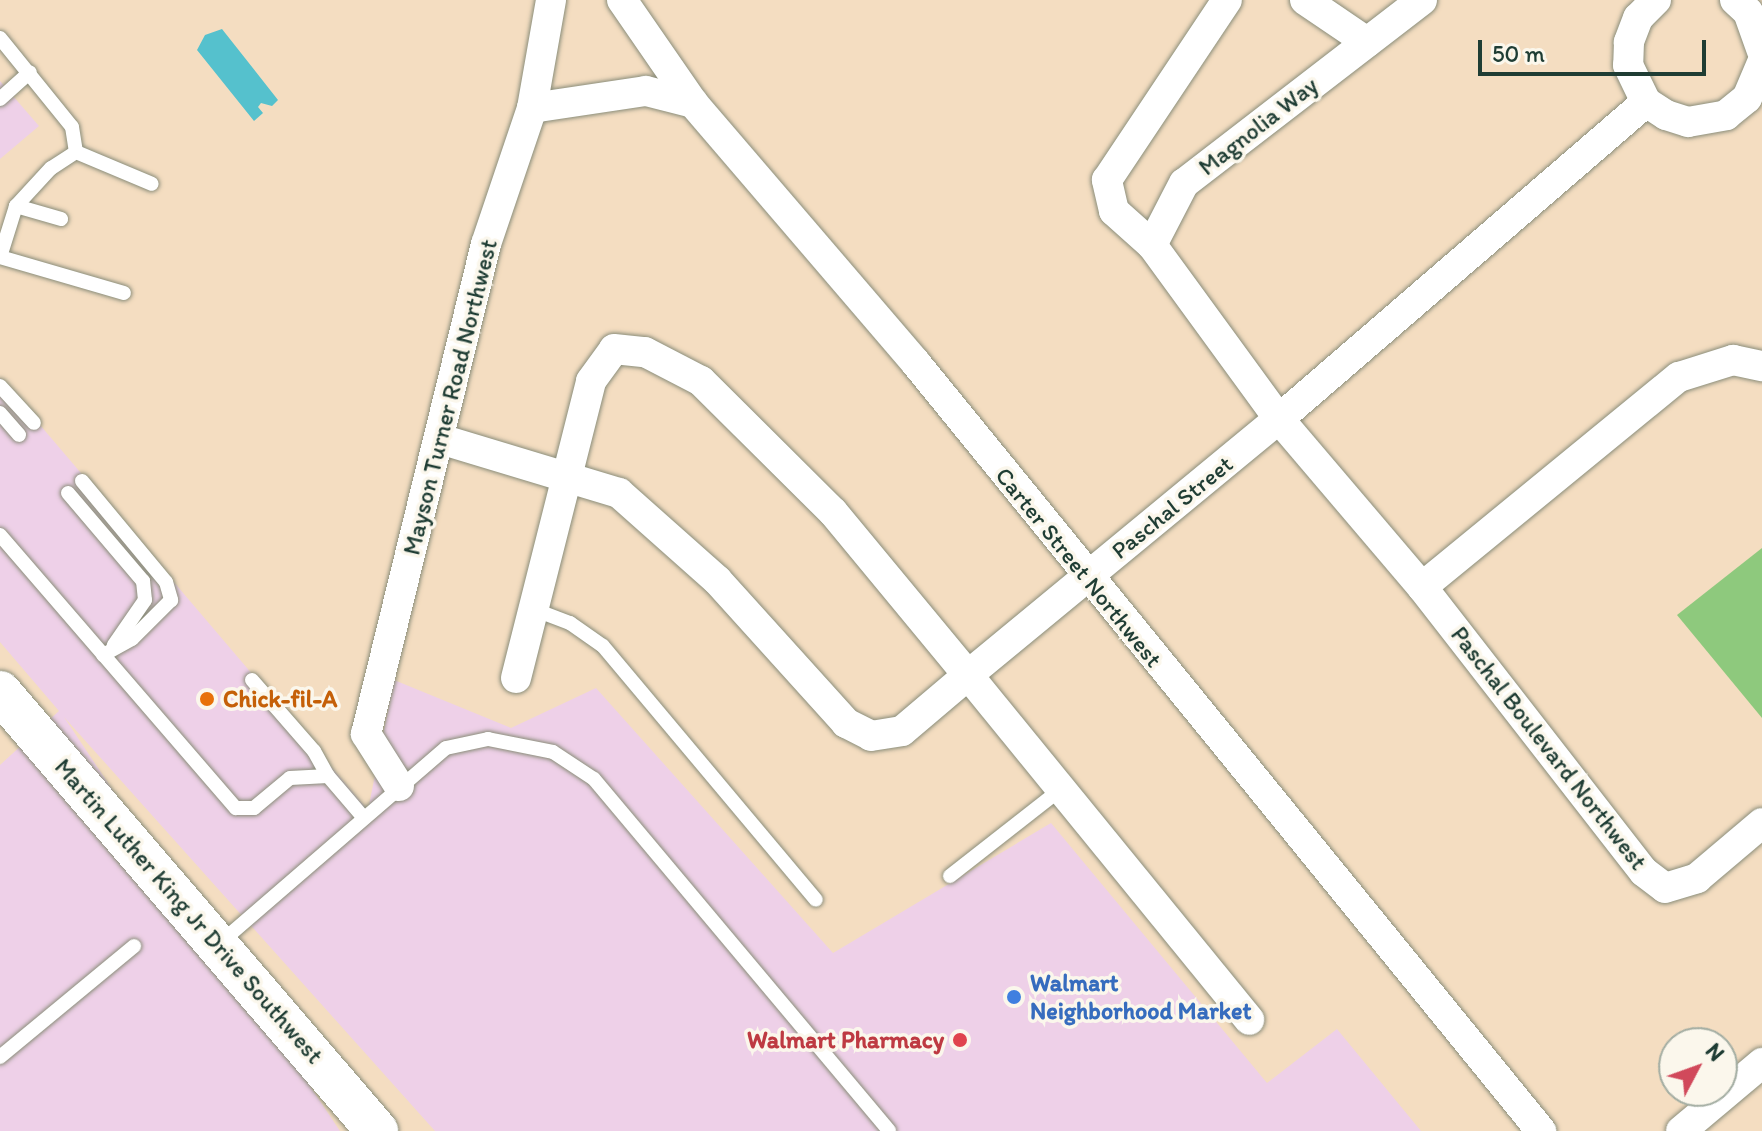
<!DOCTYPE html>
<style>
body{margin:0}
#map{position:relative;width:1762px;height:1131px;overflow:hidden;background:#f4ddc1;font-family:Itim,sans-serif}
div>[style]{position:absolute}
.built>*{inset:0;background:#eed0e8}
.green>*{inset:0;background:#8ec97d}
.water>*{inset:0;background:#55c1cd}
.roads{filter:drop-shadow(0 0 2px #8a8d7a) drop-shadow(0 0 2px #8a8d7a)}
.lane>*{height:14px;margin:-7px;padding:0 7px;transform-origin:7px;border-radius:7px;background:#fff}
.street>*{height:30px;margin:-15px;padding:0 15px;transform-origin:15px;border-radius:15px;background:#fff}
.secondary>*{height:42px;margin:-21px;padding:0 21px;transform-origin:21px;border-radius:21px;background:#fff}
.dots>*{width:22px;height:22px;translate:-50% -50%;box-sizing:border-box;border:4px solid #fbf7ec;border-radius:50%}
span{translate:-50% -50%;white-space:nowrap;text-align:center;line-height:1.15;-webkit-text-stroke:7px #fbf7ec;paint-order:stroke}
.street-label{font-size:24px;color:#1f3d34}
.food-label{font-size:24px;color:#c56008;font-weight:700}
.left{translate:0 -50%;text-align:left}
.shop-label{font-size:24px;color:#366cbe;font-weight:700}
.health-label{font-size:24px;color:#be3a42;font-weight:700}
.right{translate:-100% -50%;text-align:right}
.north{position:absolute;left:1658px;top:1027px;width:80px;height:80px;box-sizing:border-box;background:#fbf7ec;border:2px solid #a3ada2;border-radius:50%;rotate:49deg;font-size:22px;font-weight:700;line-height:32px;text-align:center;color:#1f3d34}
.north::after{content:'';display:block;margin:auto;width:28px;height:36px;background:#d1495b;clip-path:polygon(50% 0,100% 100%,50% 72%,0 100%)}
.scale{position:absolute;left:1478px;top:40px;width:228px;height:36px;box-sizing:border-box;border:4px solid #1f3d34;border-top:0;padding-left:10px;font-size:24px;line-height:28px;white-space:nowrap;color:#1f3d34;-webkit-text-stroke:6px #fbf7ec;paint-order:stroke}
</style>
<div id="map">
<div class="built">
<div style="clip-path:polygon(0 81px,39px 126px,0 159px)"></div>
<div style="clip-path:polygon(0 378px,368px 810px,394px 680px,511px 728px,596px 688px,833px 953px,1051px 823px,1267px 1083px,1337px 1029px,1421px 1131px,435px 1131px,64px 717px,340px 1131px,0 1131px,0 765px,59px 711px,0 642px)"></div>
</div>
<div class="green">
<div style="clip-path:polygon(1762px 548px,1762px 718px,1677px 615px)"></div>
</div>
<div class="water">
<div style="clip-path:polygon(222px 29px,278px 100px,272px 106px,261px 103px,258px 107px,263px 113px,254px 121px,197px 50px,205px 35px)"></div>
</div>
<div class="roads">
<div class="lane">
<div style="left:0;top:38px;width:114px;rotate:51deg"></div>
<div style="left:72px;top:127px;width:25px;rotate:81deg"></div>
<div style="left:0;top:99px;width:40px;rotate:-42deg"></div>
<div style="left:76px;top:152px;width:30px;rotate:147deg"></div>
<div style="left:51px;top:168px;width:52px;rotate:132.6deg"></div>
<div style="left:16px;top:206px;width:53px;rotate:107.4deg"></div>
<div style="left:0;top:257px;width:129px;rotate:16.2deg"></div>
<div style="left:76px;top:152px;width:82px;rotate:22.8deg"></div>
<div style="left:16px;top:206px;width:47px;rotate:16.1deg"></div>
<div style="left:0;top:386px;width:50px;rotate:47.4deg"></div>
<div style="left:0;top:413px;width:29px;rotate:49deg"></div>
<div style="left:82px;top:481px;width:131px;rotate:50.3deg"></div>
<div style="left:166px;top:582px;width:19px;rotate:74deg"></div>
<div style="left:171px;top:600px;width:55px;rotate:135deg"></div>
<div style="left:132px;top:639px;width:33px;rotate:151deg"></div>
<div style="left:68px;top:493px;width:116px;rotate:49.6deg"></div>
<div style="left:143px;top:581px;width:19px;rotate:84deg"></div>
<div style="left:145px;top:600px;width:55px;rotate:124.6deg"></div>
<div style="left:0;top:535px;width:361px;rotate:49.2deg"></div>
<div style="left:236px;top:808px;width:18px"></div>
<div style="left:254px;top:808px;width:47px;rotate:-39.8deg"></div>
<div style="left:290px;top:778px;width:38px;rotate:-3deg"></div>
<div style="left:328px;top:776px;width:54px;rotate:49.5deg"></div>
<div style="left:533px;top:609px;width:40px;rotate:21deg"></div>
<div style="left:570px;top:623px;width:40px;rotate:34.9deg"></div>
<div style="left:603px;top:646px;width:331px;rotate:50deg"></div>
<div style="left:252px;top:680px;width:94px;rotate:48.9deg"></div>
<div style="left:314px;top:751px;width:29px;rotate:61deg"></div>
<div style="left:950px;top:876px;width:141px;rotate:-38.1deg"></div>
<div style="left:220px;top:943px;width:298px;rotate:-40.8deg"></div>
<div style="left:446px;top:748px;width:43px;rotate:-12.1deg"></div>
<div style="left:488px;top:739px;width:66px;rotate:11.3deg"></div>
<div style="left:553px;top:752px;width:49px;rotate:33.4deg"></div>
<div style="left:594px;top:779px;width:459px;rotate:50deg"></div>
<div style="left:0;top:1057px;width:174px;rotate:-39.6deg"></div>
</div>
<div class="street">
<div style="left:622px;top:0;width:125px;rotate:55.4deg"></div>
<div style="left:693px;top:103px;width:341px;rotate:49.4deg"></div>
<div style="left:915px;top:362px;width:992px;rotate:50.85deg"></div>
<div style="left:1305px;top:0;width:75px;rotate:34.1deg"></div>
<div style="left:1422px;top:0;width:300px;rotate:142.4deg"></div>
<div style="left:1184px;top:183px;width:70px;rotate:117.3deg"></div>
<div style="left:1152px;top:245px;width:215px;rotate:53.9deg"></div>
<div style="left:1279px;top:419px;width:221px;rotate:49.6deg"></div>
<div style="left:1422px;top:587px;width:361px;rotate:52.1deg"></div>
<div style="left:1644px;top:872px;width:26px;rotate:37deg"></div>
<div style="left:1665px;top:888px;width:34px;rotate:-17deg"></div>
<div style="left:1697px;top:878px;width:85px;rotate:-40.2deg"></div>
<div style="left:1656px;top:0;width:25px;rotate:135deg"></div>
<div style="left:1638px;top:18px;width:26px;rotate:111deg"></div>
<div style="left:1629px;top:42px;width:23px;rotate:92deg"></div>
<div style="left:1628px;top:65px;width:41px;rotate:64.1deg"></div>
<div style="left:1646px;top:102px;width:24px;rotate:33deg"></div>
<div style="left:1666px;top:115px;width:23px;rotate:18deg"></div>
<div style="left:1688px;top:122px;width:39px;rotate:-10deg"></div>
<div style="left:1726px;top:115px;width:27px;rotate:-39deg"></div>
<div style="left:1747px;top:98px;width:38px;rotate:-67deg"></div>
<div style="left:1735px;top:0;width:18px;rotate:43deg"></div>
<div style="left:1748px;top:12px;width:41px;rotate:70.3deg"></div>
<div style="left:532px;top:108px;width:115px;rotate:-8.5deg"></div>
<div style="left:646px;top:91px;width:49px;rotate:14.3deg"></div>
<div style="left:1152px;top:245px;width:51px;rotate:-138.2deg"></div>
<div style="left:1114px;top:211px;width:32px;rotate:-103deg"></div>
<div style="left:1107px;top:180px;width:216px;rotate:-56.3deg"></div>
<div style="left:440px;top:439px;width:187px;rotate:16.8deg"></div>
<div style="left:619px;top:493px;width:131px;rotate:41.6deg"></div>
<div style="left:717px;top:580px;width:193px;rotate:47.9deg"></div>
<div style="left:846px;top:723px;width:28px;rotate:27deg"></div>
<div style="left:871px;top:736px;width:31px;rotate:-9deg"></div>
<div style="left:902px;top:731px;width:87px;rotate:-40.3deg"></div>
<div style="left:968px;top:675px;width:445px;rotate:50.8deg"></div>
<div style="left:1422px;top:587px;width:332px;rotate:-39.3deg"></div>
<div style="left:1679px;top:377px;width:57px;rotate:-17.5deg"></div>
<div style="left:1733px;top:360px;width:30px;rotate:12deg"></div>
<div style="left:516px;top:678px;width:306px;rotate:-75.8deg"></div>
<div style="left:591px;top:381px;width:39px;rotate:-54deg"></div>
<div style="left:614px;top:349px;width:31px;rotate:6deg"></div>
<div style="left:645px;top:352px;width:63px;rotate:27.4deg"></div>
<div style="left:701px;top:381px;width:186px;rotate:44.8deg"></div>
<div style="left:833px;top:512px;width:212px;rotate:50.4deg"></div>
<div style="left:968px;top:675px;width:403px;rotate:-39.5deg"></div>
<div style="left:1279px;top:419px;width:485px;rotate:-40.8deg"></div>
<div style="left:399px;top:786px;width:62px;rotate:-122.4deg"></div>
<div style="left:366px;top:734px;width:504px;rotate:-76.24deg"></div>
<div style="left:486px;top:244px;width:144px;rotate:-71.3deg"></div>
<div style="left:532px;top:108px;width:110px;rotate:-80deg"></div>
<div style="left:1681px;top:1131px;width:106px;rotate:-40deg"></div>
</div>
<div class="secondary">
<div style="left:0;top:692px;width:579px;rotate:49.35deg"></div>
</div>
</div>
<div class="dots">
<div style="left:207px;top:699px;background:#e8710a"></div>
<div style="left:1014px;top:997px;background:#3f7fe0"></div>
<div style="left:960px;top:1040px;background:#e0444e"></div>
</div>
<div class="street-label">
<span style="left:1258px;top:126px;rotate:-38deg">Magnolia Way</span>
<span style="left:450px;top:397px;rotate:-76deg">Mayson Turner Road Northwest</span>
<span style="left:1172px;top:507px;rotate:-39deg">Paschal Street</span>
<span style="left:1079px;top:567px;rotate:51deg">Carter Street Northwest</span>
<span style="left:1549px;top:748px;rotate:52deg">Paschal Boulevard Northwest</span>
<span style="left:189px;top:911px;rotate:49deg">Martin Luther King Jr Drive Southwest</span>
</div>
<div class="food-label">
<span class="left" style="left:223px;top:699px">Chick-fil-A</span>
</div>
<div class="shop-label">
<span class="left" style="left:1030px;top:997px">Walmart<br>Neighborhood Market</span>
</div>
<div class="health-label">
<span class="right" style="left:944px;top:1040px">Walmart Pharmacy</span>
</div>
<div class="north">N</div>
<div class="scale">50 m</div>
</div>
